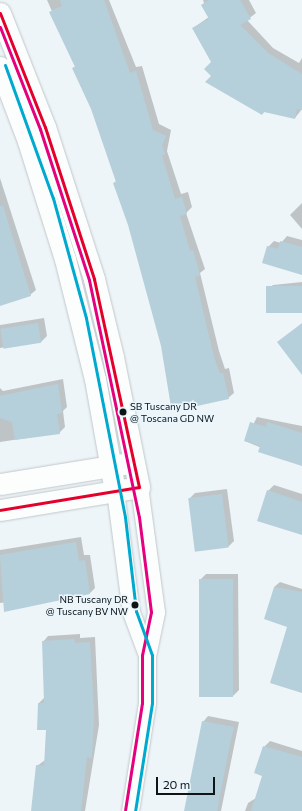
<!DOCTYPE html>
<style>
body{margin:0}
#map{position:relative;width:302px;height:811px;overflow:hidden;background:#eef5f8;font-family:Commissioner,sans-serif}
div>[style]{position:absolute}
.shadow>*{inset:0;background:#0003}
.building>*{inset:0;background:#b6d0db;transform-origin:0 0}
.roads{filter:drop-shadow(0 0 1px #c1c7ca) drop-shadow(0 0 1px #c1c7ca)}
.minor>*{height:17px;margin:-8.5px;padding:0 8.5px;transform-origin:8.5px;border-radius:8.5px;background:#fcfefe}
.tertiary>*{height:21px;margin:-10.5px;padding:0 10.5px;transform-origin:10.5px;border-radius:10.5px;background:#fcfefe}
.bus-1>*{height:3px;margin:-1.5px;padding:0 1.5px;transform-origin:1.5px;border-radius:1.5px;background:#e4002b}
.bus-2>*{height:3px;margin:-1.5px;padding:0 1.5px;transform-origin:1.5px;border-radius:1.5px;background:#e5007d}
.bus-3>*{height:3px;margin:-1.5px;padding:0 1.5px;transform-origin:1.5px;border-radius:1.5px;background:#00a9ce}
.dots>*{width:11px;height:11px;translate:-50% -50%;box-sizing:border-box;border:2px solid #e9f6fd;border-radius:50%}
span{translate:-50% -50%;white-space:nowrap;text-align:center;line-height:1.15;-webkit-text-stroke:3px #e9f6fd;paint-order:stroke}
.bus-label{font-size:10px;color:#0f1416}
.left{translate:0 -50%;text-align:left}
.right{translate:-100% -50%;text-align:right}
.scale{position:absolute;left:156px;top:777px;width:59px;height:18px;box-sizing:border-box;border:2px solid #0f1416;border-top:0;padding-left:5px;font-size:12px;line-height:14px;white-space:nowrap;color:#0f1416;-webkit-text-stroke:3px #e9f6fd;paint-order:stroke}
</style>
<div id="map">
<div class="shadow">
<div style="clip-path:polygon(47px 0,109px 0,136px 67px,142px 66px,159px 124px,171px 130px,167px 151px,181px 194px,188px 192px,192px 207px,186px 213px,205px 269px,200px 273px,219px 351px,225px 369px,229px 368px,234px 393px,228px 398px,162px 346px,129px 225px,114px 183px,117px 180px,92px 109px,73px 68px,76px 66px)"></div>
<div style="clip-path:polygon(203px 0,249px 0,256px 13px,247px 20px,273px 48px,299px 63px,302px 58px,302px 109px,295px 118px,265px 111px,262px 114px,207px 82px,213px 76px,212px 62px,193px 28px,209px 17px)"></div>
<div style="clip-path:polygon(0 178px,36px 290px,30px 295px,0 304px)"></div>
<div style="clip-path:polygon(302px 203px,302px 229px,290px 215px)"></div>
<div style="clip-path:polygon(287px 236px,302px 240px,302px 274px,268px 247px,274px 241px,281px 243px)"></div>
<div style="clip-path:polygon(302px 282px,302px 312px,267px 290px,273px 285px)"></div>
<div style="clip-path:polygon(44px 318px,47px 336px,41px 342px,0 348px,0 325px)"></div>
<div style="clip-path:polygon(63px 379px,67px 407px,63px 411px,65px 427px,59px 433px,0 442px,0 388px,3px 391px)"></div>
<div style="clip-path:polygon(257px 417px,302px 426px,302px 465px,245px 441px)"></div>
<div style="clip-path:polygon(274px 485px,302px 494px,302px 534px,268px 491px)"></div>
<div style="clip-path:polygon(227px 489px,234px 541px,228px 547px,189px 499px,195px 493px)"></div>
<div style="clip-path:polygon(81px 537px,84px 555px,90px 555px,95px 588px,90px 593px,0 603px,0 550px)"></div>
<div style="clip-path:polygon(206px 574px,238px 574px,239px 690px,233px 696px,200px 580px)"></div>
<div style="clip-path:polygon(280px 582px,302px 589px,302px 693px,289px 626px,274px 587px)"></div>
<div style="clip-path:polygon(80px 634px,80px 638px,95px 637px,99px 725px,85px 811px,32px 811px,37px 766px,45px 760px,47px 729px,39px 703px,45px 697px,43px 642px,48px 636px)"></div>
<div style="clip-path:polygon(208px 716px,239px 722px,221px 811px,185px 811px,203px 722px)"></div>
<div style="clip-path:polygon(270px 741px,302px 751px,302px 811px,245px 811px,248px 803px,256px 798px,264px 775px,264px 747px)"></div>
</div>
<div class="building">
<div style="clip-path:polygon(60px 0,104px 0,130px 73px,136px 71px,153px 130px,166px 136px,162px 145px,165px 154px,162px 156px,175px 199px,182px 197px,187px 214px,180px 216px,190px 251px,193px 250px,200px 275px,195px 277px,214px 357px,220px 374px,223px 373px,229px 399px,188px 408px,187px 404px,171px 407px,161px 346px,128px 225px,113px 183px,116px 182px,91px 109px,72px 68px,75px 67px,49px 12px,62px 6px)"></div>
<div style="clip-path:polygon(209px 0,240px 0,251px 19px,240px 25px,268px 53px,302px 74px,302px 110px,297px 109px,295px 119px,264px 112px,262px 115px,205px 82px,211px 76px,204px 69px,211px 62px,192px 28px,209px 19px,201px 5px)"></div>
<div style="clip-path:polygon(0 206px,3px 206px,31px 296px,0 306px)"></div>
<div style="clip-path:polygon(280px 241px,302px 247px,302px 275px,262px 263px,267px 246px,278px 249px)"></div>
<div style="left:302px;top:286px;width:27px;height:36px;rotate:90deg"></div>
<div style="left:38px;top:323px;width:20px;height:38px;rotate:81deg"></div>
<div style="clip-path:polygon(302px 323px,302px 375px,277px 342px)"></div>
<div style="clip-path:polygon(58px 384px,62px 413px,57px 414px,60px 434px,15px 440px,12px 422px,0 418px,0 396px)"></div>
<div style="clip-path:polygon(250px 422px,266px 427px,267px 422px,302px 433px,302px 466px,258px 452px,260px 446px,244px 441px)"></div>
<div style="clip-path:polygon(267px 490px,302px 502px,302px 535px,257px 521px)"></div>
<div style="left:222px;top:494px;width:54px;height:34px;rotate:83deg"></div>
<div style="clip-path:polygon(76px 542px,79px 561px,85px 560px,90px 594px,4px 612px,0 555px)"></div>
<div style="left:199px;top:579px;width:34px;height:118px"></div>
<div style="clip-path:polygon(274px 587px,302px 592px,302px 693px,270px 683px,287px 627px,264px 619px)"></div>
<div style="clip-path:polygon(74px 639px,75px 643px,90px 642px,94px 713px,92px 758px,87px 757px,81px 811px,31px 811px,36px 765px,44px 766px,46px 730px,37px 730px,38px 703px,44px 703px,42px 641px)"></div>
<div style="clip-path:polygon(202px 721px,234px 727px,230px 744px,217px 811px,184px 811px)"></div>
<div style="clip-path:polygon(263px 746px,302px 757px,302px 811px,251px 811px,262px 776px,254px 773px)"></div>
</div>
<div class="roads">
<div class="minor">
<div style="left:115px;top:491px;width:122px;rotate:82.5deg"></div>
<div style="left:131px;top:612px;width:46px;rotate:69.6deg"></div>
<div style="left:130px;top:811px;width:109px;rotate:-81.1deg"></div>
<div style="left:147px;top:703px;width:47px;rotate:-90deg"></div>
<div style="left:147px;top:656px;width:45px;rotate:-78.4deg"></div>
<div style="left:156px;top:612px;width:126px;rotate:-97.7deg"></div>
</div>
<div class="tertiary">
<div style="left:0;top:13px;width:123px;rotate:68.5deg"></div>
<div style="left:45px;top:127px;width:160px;rotate:72.1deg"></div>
<div style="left:94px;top:279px;width:80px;rotate:76.3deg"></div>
<div style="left:113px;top:357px;width:133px;rotate:78.7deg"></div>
<div style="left:139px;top:487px;width:141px;rotate:170.6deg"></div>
<div style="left:0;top:67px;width:79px;rotate:69.3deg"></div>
<div style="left:28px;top:141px;width:124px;rotate:72.6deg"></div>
<div style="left:65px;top:259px;width:124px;rotate:76deg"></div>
<div style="left:95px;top:379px;width:114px;rotate:79.9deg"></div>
<div style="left:0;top:484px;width:126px;rotate:-9.2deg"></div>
</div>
</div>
<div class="bus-1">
<div style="left:0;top:13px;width:123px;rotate:68.5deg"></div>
<div style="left:45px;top:127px;width:160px;rotate:72.1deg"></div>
<div style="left:94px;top:279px;width:213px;rotate:77.8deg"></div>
<div style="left:139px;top:487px;width:141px;rotate:170.6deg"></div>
</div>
<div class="bus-2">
<div style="left:0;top:27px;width:110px;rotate:68.6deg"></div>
<div style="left:40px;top:129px;width:159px;rotate:72deg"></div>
<div style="left:89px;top:280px;width:242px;rotate:78.1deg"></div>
<div style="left:139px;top:517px;width:96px;rotate:82.8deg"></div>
<div style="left:151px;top:612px;width:44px;rotate:101.8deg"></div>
<div style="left:142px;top:655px;width:48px;rotate:90deg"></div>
<div style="left:142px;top:703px;width:108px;rotate:99deg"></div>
</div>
<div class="bus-3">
<div style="left:5px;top:65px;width:141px;rotate:70.2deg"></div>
<div style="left:53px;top:198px;width:124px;rotate:74.6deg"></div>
<div style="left:86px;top:318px;width:203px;rotate:78.9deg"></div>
<div style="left:125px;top:517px;width:95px;rotate:83.3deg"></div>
<div style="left:136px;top:611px;width:47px;rotate:70deg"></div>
<div style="left:152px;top:655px;width:48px;rotate:90deg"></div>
<div style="left:152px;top:703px;width:109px;rotate:98.9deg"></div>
</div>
<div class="dots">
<div style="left:123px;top:412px;background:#0f1416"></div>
<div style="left:135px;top:605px;background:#0f1416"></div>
</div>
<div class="bus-label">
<span class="left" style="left:130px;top:412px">SB Tuscany DR<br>@ Toscana GD NW</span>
<span class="right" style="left:128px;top:605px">NB Tuscany DR<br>@ Tuscany BV NW</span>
</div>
<div class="scale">20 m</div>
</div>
